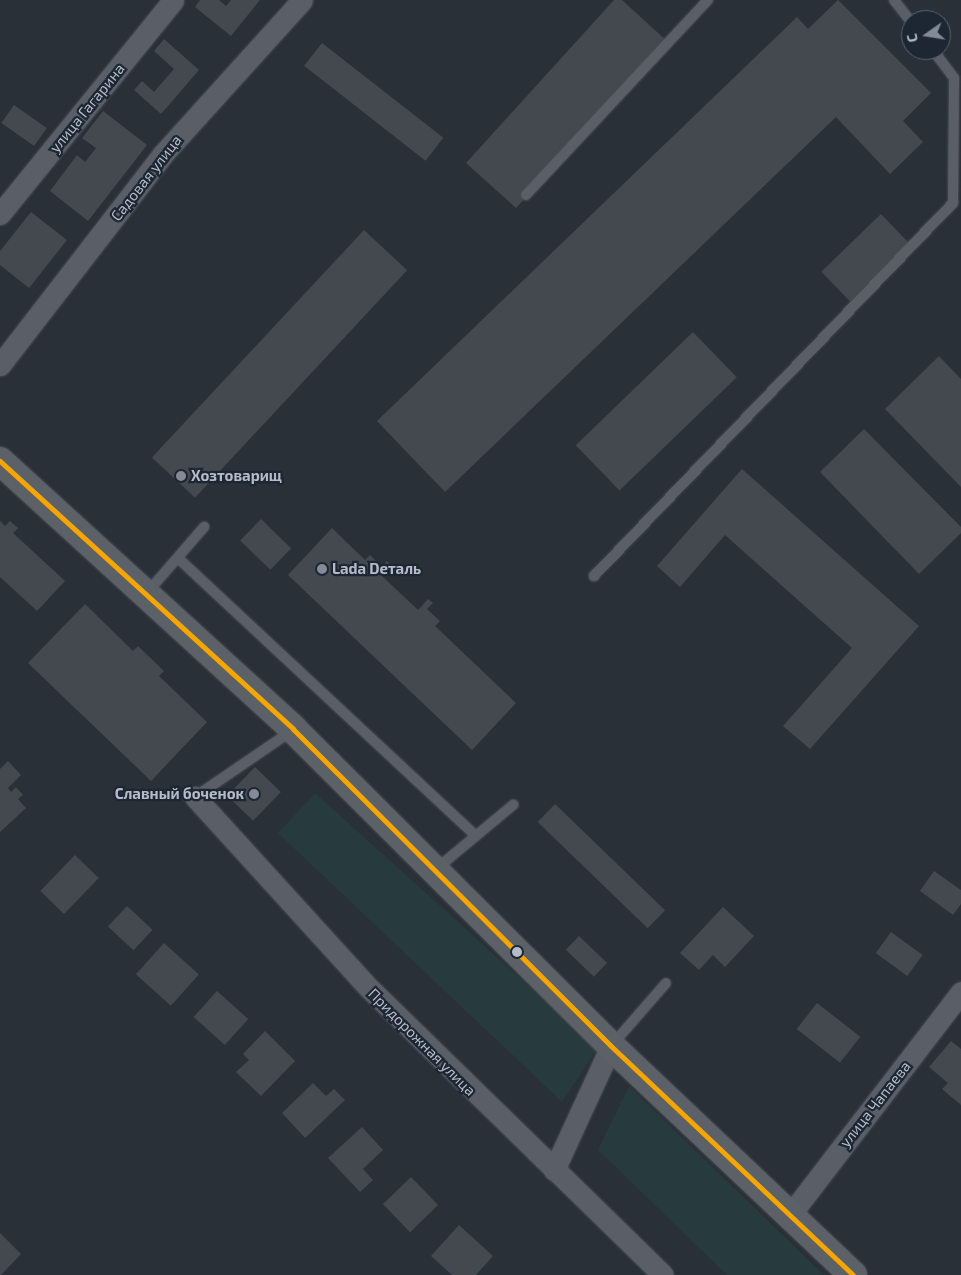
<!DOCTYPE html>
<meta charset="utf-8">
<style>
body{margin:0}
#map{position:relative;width:961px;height:1275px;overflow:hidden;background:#2a3038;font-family:"Exo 2",sans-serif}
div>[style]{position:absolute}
.green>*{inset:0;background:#273a3e}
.building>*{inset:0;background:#444950;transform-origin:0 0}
.roads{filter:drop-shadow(0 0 1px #484c53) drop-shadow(0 0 1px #484c53)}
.service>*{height:10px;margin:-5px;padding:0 5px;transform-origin:5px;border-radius:5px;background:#5a5e66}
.minor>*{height:21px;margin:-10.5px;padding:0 10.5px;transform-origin:10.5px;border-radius:10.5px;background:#5a5e66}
.primary>*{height:28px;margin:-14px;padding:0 14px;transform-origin:14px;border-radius:14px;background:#5c6168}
.bus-1>*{height:5px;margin:-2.5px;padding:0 2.5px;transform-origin:2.5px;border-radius:2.5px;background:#f7a600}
.dots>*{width:14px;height:14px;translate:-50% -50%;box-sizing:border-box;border:2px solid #1d2633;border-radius:50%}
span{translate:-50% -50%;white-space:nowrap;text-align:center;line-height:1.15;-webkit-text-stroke:4.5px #1d2633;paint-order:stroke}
.street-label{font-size:15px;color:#b4bcc9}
.poi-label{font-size:15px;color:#b4bcc9;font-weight:700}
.left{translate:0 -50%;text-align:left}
.right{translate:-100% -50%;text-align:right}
.north{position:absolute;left:901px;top:10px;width:50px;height:50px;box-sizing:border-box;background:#1d2633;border:1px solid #59626f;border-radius:50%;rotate:257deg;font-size:14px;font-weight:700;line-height:20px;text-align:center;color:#b4bcc9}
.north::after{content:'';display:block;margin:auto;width:18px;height:22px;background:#848b96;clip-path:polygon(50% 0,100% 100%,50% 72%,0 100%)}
</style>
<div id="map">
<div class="green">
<div style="clip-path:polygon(315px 793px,598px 1048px,562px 1102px,278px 833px)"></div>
<div style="clip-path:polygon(629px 1086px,824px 1275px,727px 1275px,598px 1150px)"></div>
</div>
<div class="building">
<div style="clip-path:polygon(200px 0,219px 0,226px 6px,231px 0,260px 0,231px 36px,195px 7px)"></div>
<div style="clip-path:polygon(614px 0,622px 0,668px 42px,516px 208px,466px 163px)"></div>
<div style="clip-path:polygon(838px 0,931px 93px,903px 121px,923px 142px,890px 174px,836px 117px,445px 492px,377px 421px,797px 17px,808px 29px)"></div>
<div style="clip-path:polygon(164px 39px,199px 70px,161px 114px,134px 90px,142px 81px,154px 92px,174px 69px,154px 51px)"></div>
<div style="left:322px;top:43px;width:154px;height:29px;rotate:38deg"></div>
<div style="left:14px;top:105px;width:40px;height:22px;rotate:35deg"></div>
<div style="clip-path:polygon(103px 111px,147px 145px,88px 221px,50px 191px,77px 155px,85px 162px,96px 148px,82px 138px)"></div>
<div style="clip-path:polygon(31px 212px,67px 240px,29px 288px,0 265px,0 251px)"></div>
<div style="left:881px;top:214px;width:42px;height:83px;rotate:46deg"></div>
<div style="left:364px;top:230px;width:59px;height:311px;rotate:43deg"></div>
<div style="left:693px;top:332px;width:63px;height:163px;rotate:46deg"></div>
<div style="clip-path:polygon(939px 356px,961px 379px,961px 487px,885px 409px)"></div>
<div style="clip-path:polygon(864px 429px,961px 527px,961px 533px,919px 574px,820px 472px)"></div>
<div style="clip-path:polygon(742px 469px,919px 626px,810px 749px,783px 726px,852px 648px,725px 535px,680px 587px,657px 566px)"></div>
<div style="left:261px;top:519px;width:42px;height:30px;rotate:44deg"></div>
<div style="clip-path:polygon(0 521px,5px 526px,10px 521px,18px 528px,13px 533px,65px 581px,37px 611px,0 577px)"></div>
<div style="clip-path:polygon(332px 528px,365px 560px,370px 555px,382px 567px,387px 561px,392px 566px,382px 576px,418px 610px,428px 599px,433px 603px,427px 609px,440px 621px,435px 626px,516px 703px,472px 750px,288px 575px)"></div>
<div style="clip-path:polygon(85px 604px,133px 651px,138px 646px,164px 671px,159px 676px,207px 722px,151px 781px,28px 663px)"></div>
<div style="clip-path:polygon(8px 761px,21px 775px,8px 788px,11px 792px,16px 787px,23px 795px,18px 799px,26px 808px,0 832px,0 769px)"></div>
<div style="left:255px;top:767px;width:36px;height:40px;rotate:44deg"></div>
<div style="left:555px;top:804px;width:153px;height:25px;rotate:44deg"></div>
<div style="left:75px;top:855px;width:33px;height:50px;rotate:44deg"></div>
<div style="clip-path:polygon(934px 871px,961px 890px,961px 904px,953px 915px,920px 891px)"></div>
<div style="left:127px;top:906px;width:35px;height:28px;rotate:43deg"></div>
<div style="clip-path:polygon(723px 907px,754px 936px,725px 967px,713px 955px,699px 970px,680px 953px)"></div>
<div style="left:891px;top:932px;width:39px;height:26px;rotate:36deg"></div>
<div style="left:579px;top:936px;width:39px;height:19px;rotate:44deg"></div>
<div style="left:164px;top:943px;width:47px;height:42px;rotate:42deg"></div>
<div style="left:217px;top:991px;width:42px;height:35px;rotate:42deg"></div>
<div style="left:817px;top:1003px;width:55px;height:33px;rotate:38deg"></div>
<div style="clip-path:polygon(265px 1031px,295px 1061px,261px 1096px,236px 1072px,249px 1060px,243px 1054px)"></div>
<div style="clip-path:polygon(951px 1041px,961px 1049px,961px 1105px,942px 1089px,948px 1083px,929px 1067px)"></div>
<div style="clip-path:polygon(313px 1083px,326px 1096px,334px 1089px,345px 1100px,305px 1138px,282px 1113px)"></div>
<div style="clip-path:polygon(362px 1127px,383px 1150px,363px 1169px,373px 1180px,360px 1192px,328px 1158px)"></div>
<div style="left:411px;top:1177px;width:39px;height:39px;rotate:46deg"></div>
<div style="clip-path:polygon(459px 1225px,493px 1256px,476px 1275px,452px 1275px,431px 1256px)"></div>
<div style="clip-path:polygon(0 1233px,21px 1254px,1px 1275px,0 1275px)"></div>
</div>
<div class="roads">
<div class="service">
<div style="left:894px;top:0;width:28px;rotate:52deg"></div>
<div style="left:526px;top:195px;width:267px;rotate:-47deg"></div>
<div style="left:179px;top:559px;width:406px;rotate:43deg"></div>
<div style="left:594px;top:576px;width:518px;rotate:-46.1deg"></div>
<div style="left:953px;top:203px;width:125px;rotate:-89.5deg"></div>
<div style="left:954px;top:78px;width:35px;rotate:-127deg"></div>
<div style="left:146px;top:594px;width:89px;rotate:-49.1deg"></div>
<div style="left:195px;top:797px;width:119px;rotate:-34.4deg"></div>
<div style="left:435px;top:870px;width:102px;rotate:-39.8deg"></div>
<div style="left:612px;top:1045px;width:82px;rotate:-48.9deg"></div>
</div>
<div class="minor">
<div style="left:0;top:214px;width:275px;rotate:-51deg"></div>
<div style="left:0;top:365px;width:267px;rotate:-52.3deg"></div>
<div style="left:163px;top:154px;width:207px;rotate:-47.9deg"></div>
<div style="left:195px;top:797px;width:260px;rotate:47.7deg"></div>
<div style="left:370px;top:989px;width:409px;rotate:44.3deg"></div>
<div style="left:554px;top:1170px;width:136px;rotate:-65.3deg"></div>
<div style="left:790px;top:1215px;width:281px;rotate:-52.5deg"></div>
</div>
<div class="primary">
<div style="left:0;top:461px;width:397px;rotate:42.4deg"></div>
<div style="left:293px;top:729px;width:449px;rotate:44.9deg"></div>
<div style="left:611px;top:1046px;width:333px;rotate:43.4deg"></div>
</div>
</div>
<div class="bus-1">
<div style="left:0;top:461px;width:397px;rotate:42.4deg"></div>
<div style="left:293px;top:729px;width:449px;rotate:44.9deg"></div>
<div style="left:611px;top:1046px;width:333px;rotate:43.4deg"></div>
</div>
<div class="dots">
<div style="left:181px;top:476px;background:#848b96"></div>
<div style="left:322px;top:569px;background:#848b96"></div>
<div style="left:254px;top:794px;background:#848b96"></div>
<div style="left:517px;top:952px;background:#b4bcc9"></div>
</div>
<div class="street-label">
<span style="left:87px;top:108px;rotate:-51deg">улица Гагарина</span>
<span style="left:146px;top:178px;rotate:-52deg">Садовая улица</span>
<span style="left:422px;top:1042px;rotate:45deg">Придорожная улица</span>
<span style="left:875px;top:1104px;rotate:-52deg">улица Чапаева</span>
</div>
<div class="poi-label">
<span class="left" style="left:191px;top:476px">Хозтоварищ</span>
<span class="left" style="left:332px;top:569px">Lada Dеталь</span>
<span class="right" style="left:244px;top:794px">Славный боченок</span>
</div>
<div class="north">С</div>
</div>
